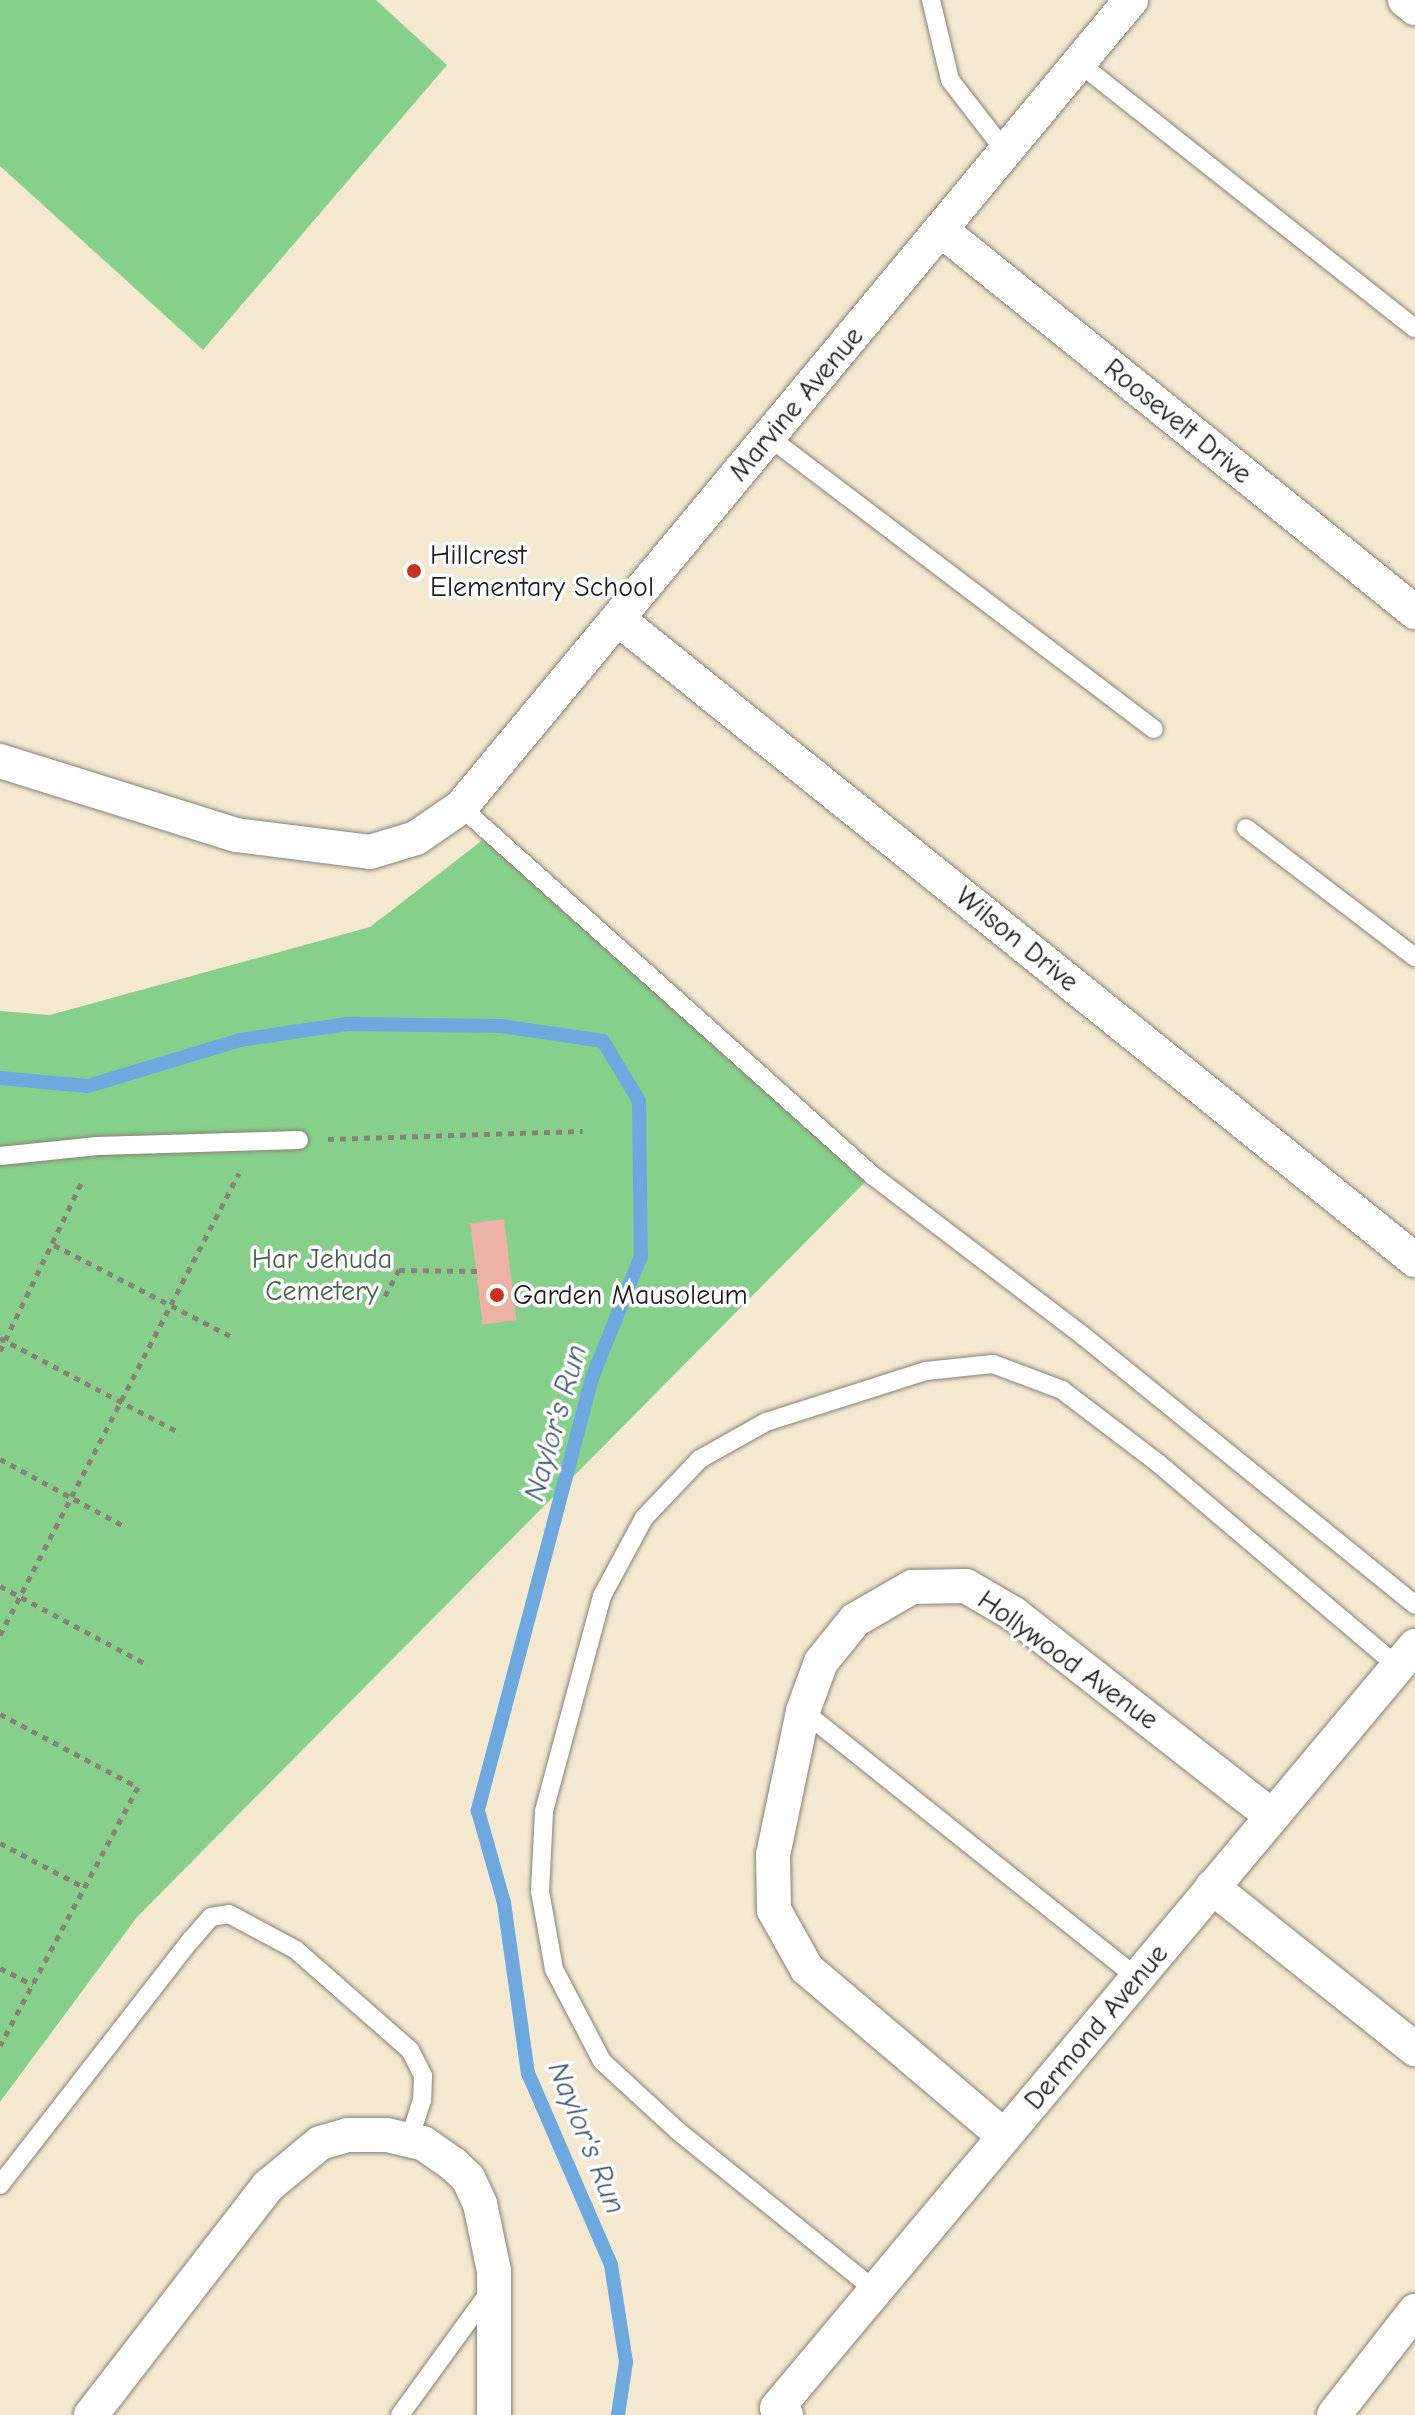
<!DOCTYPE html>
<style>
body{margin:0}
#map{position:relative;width:1415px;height:2415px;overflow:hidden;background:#f4e8d0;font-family:"Comic Neue",sans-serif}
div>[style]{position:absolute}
.green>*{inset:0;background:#87d08c}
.stream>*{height:14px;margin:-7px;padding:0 7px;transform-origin:7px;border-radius:7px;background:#6da8de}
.building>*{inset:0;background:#ebb2a5;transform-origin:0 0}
.path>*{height:5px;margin-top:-2.5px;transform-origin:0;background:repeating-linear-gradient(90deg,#888276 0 6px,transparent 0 12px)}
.roads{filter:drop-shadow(0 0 2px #888276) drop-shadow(0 0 2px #888276)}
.lane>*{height:18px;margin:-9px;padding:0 9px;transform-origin:9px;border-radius:9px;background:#fff}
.street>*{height:34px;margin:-17px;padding:0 17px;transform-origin:17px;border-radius:17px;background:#fff}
.dots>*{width:22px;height:22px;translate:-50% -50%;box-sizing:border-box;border:4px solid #fff;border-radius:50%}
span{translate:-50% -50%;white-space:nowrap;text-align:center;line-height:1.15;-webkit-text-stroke:7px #fff;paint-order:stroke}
.street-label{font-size:28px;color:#1c1c1c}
.poi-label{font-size:28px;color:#1c1c1c}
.left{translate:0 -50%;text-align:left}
.park-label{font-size:28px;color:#476449}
.water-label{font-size:30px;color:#405b73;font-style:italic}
</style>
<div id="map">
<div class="green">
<div style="clip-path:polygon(0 0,376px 0,447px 65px,203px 350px,0 166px)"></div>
<div style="clip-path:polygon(484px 839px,872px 1175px,137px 1917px,0 2102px,0 1011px,50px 1015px,370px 927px)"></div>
</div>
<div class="stream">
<div style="left:0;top:1078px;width:88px;rotate:5.2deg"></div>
<div style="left:88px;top:1086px;width:159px;rotate:-16.8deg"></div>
<div style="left:240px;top:1040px;width:108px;rotate:-8.5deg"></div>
<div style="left:347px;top:1024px;width:154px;rotate:0.7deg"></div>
<div style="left:501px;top:1026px;width:103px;rotate:8.4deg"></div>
<div style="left:603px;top:1041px;width:70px;rotate:59deg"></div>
<div style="left:639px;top:1101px;width:155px;rotate:89.3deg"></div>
<div style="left:641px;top:1256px;width:131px;rotate:111.9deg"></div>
<div style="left:592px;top:1378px;width:448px;rotate:104.8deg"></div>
<div style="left:478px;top:1811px;width:96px;rotate:74.2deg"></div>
<div style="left:504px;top:1903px;width:172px;rotate:82deg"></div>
<div style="left:528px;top:2073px;width:209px;rotate:66.6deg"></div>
<div style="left:611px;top:2265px;width:98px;rotate:81.2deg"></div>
<div style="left:626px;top:2362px;width:54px;rotate:98.6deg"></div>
</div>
<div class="building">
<div style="left:504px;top:1219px;width:102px;height:34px;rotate:83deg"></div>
</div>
<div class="path">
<div style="left:328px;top:1139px;width:255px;rotate:-1.8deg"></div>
<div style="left:54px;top:1245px;width:203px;rotate:27.3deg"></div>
<div style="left:385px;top:1296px;width:30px;rotate:-62deg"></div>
<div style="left:399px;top:1270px;width:78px;rotate:0.7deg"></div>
<div style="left:0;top:1338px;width:204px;rotate:27.8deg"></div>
<div style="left:0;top:1351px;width:191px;rotate:-64.2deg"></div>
<div style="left:0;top:1459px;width:141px;rotate:28.4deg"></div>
<div style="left:0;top:1586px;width:168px;rotate:28.1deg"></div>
<div style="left:0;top:1635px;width:520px;rotate:-62.65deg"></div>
<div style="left:0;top:1714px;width:156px;rotate:27.9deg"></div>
<div style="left:138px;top:1787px;width:293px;rotate:118.1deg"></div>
<div style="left:0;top:1843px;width:93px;rotate:27.7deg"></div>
<div style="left:0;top:1968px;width:37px;rotate:27deg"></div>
</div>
<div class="roads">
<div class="lane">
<div style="left:931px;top:0;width:82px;rotate:76.6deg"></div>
<div style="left:950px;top:80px;width:90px;rotate:52.2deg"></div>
<div style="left:1079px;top:63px;width:428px;rotate:38.3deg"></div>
<div style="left:769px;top:437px;width:483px;rotate:37.2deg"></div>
<div style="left:461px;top:807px;width:552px;rotate:41.84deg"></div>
<div style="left:872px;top:1175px;width:264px;rotate:37.3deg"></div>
<div style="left:1082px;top:1335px;width:429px;rotate:39deg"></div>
<div style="left:1246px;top:828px;width:213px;rotate:37.4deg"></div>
<div style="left:0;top:1156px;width:98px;rotate:-5.9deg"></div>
<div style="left:97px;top:1146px;width:202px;rotate:-1.7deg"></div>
<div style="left:803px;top:1711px;width:428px;rotate:38.6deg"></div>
<div style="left:0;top:2185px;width:311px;rotate:-52.1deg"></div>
<div style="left:191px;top:1940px;width:30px;rotate:-49deg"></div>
<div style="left:211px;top:1917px;width:18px;rotate:-9deg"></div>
<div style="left:229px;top:1914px;width:76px;rotate:28.2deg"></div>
<div style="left:296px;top:1950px;width:152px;rotate:41.3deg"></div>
<div style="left:410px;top:2050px;width:29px;rotate:63deg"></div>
<div style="left:423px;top:2076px;width:24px;rotate:92deg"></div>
<div style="left:422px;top:2100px;width:42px;rotate:108deg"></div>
<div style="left:875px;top:2290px;width:253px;rotate:-141.1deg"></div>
<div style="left:678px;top:2131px;width:103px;rotate:-137.4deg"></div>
<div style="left:602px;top:2061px;width:104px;rotate:-117.6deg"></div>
<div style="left:554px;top:1969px;width:79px;rotate:-100.2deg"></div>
<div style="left:540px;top:1891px;width:80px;rotate:-87.1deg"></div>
<div style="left:544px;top:1811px;width:223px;rotate:-74.9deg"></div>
<div style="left:602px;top:1596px;width:89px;rotate:-61.7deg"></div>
<div style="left:644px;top:1518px;width:81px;rotate:-46.5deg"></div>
<div style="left:700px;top:1459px;width:76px;rotate:-29.3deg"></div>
<div style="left:766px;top:1422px;width:168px;rotate:-17.7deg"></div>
<div style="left:926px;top:1371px;width:67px;rotate:-6deg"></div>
<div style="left:993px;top:1364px;width:74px;rotate:20.6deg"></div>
<div style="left:1062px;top:1390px;width:122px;rotate:37.3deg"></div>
<div style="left:1159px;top:1464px;width:312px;rotate:40.3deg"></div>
<div style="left:400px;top:2415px;width:153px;rotate:-54deg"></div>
</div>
<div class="street">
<div style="left:1405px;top:0;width:13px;rotate:39deg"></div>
<div style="left:941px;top:230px;width:609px;rotate:38.87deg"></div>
<div style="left:618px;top:619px;width:1023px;rotate:38.81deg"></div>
<div style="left:0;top:761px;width:247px;rotate:17.4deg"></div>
<div style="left:236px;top:835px;width:135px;rotate:7.2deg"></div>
<div style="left:370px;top:852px;width:48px;rotate:-16.9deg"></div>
<div style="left:416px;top:838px;width:55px;rotate:-34.6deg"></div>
<div style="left:461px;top:807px;width:1049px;rotate:-50.3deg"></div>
<div style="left:1212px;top:1887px;width:260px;rotate:38.6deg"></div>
<div style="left:1004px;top:2136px;width:258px;rotate:-139.7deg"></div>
<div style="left:807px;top:1969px;width:68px;rotate:-119.2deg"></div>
<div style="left:774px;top:1910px;width:55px;rotate:-91deg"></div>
<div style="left:773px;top:1855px;width:147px;rotate:-78.2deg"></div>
<div style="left:803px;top:1711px;width:52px;rotate:-69.8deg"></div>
<div style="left:821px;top:1662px;width:54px;rotate:-51deg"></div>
<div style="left:855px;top:1620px;width:66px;rotate:-30.1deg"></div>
<div style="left:912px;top:1587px;width:54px;rotate:-1.1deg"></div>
<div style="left:966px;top:1586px;width:56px;rotate:30.3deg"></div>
<div style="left:1014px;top:1614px;width:328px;rotate:38.1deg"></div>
<div style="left:91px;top:2415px;width:289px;rotate:-52.3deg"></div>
<div style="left:268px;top:2186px;width:67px;rotate:-39.6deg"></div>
<div style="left:320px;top:2143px;width:29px;rotate:-16deg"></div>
<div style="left:348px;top:2135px;width:39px"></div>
<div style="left:387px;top:2135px;width:37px;rotate:13deg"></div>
<div style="left:423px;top:2143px;width:37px;rotate:35deg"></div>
<div style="left:453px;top:2164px;width:21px;rotate:43deg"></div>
<div style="left:468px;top:2178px;width:29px;rotate:65deg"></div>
<div style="left:480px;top:2204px;width:68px;rotate:78.2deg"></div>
<div style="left:494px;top:2271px;width:144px;rotate:90deg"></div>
<div style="left:786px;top:2415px;width:11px;rotate:-142deg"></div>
<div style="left:777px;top:2408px;width:994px;rotate:-50.06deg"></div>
<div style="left:1334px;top:2415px;width:132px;rotate:-52.1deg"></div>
</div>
</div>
<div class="dots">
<div style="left:414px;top:571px;background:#c8321e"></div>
<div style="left:497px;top:1295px;background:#c8321e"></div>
</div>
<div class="street-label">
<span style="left:796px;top:404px;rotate:-50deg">Marvine Avenue</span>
<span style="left:1178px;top:421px;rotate:39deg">Roosevelt Drive</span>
<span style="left:1017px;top:939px;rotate:39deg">Wilson Drive</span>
<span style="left:1068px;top:1660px;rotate:36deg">Hollywood Avenue</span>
<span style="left:1096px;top:2027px;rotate:-50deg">Dermond Avenue</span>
</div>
<div class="poi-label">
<span class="left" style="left:430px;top:571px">Hillcrest<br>Elementary School</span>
<span class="left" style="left:513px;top:1295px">Garden Mausoleum</span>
</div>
<div class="park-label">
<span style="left:322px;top:1275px">Har Jehuda<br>Cemetery</span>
</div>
<div class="water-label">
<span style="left:556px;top:1423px;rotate:-74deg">Naylor's Run</span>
<span style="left:586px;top:2138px;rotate:68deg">Naylor's Run</span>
</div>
</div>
